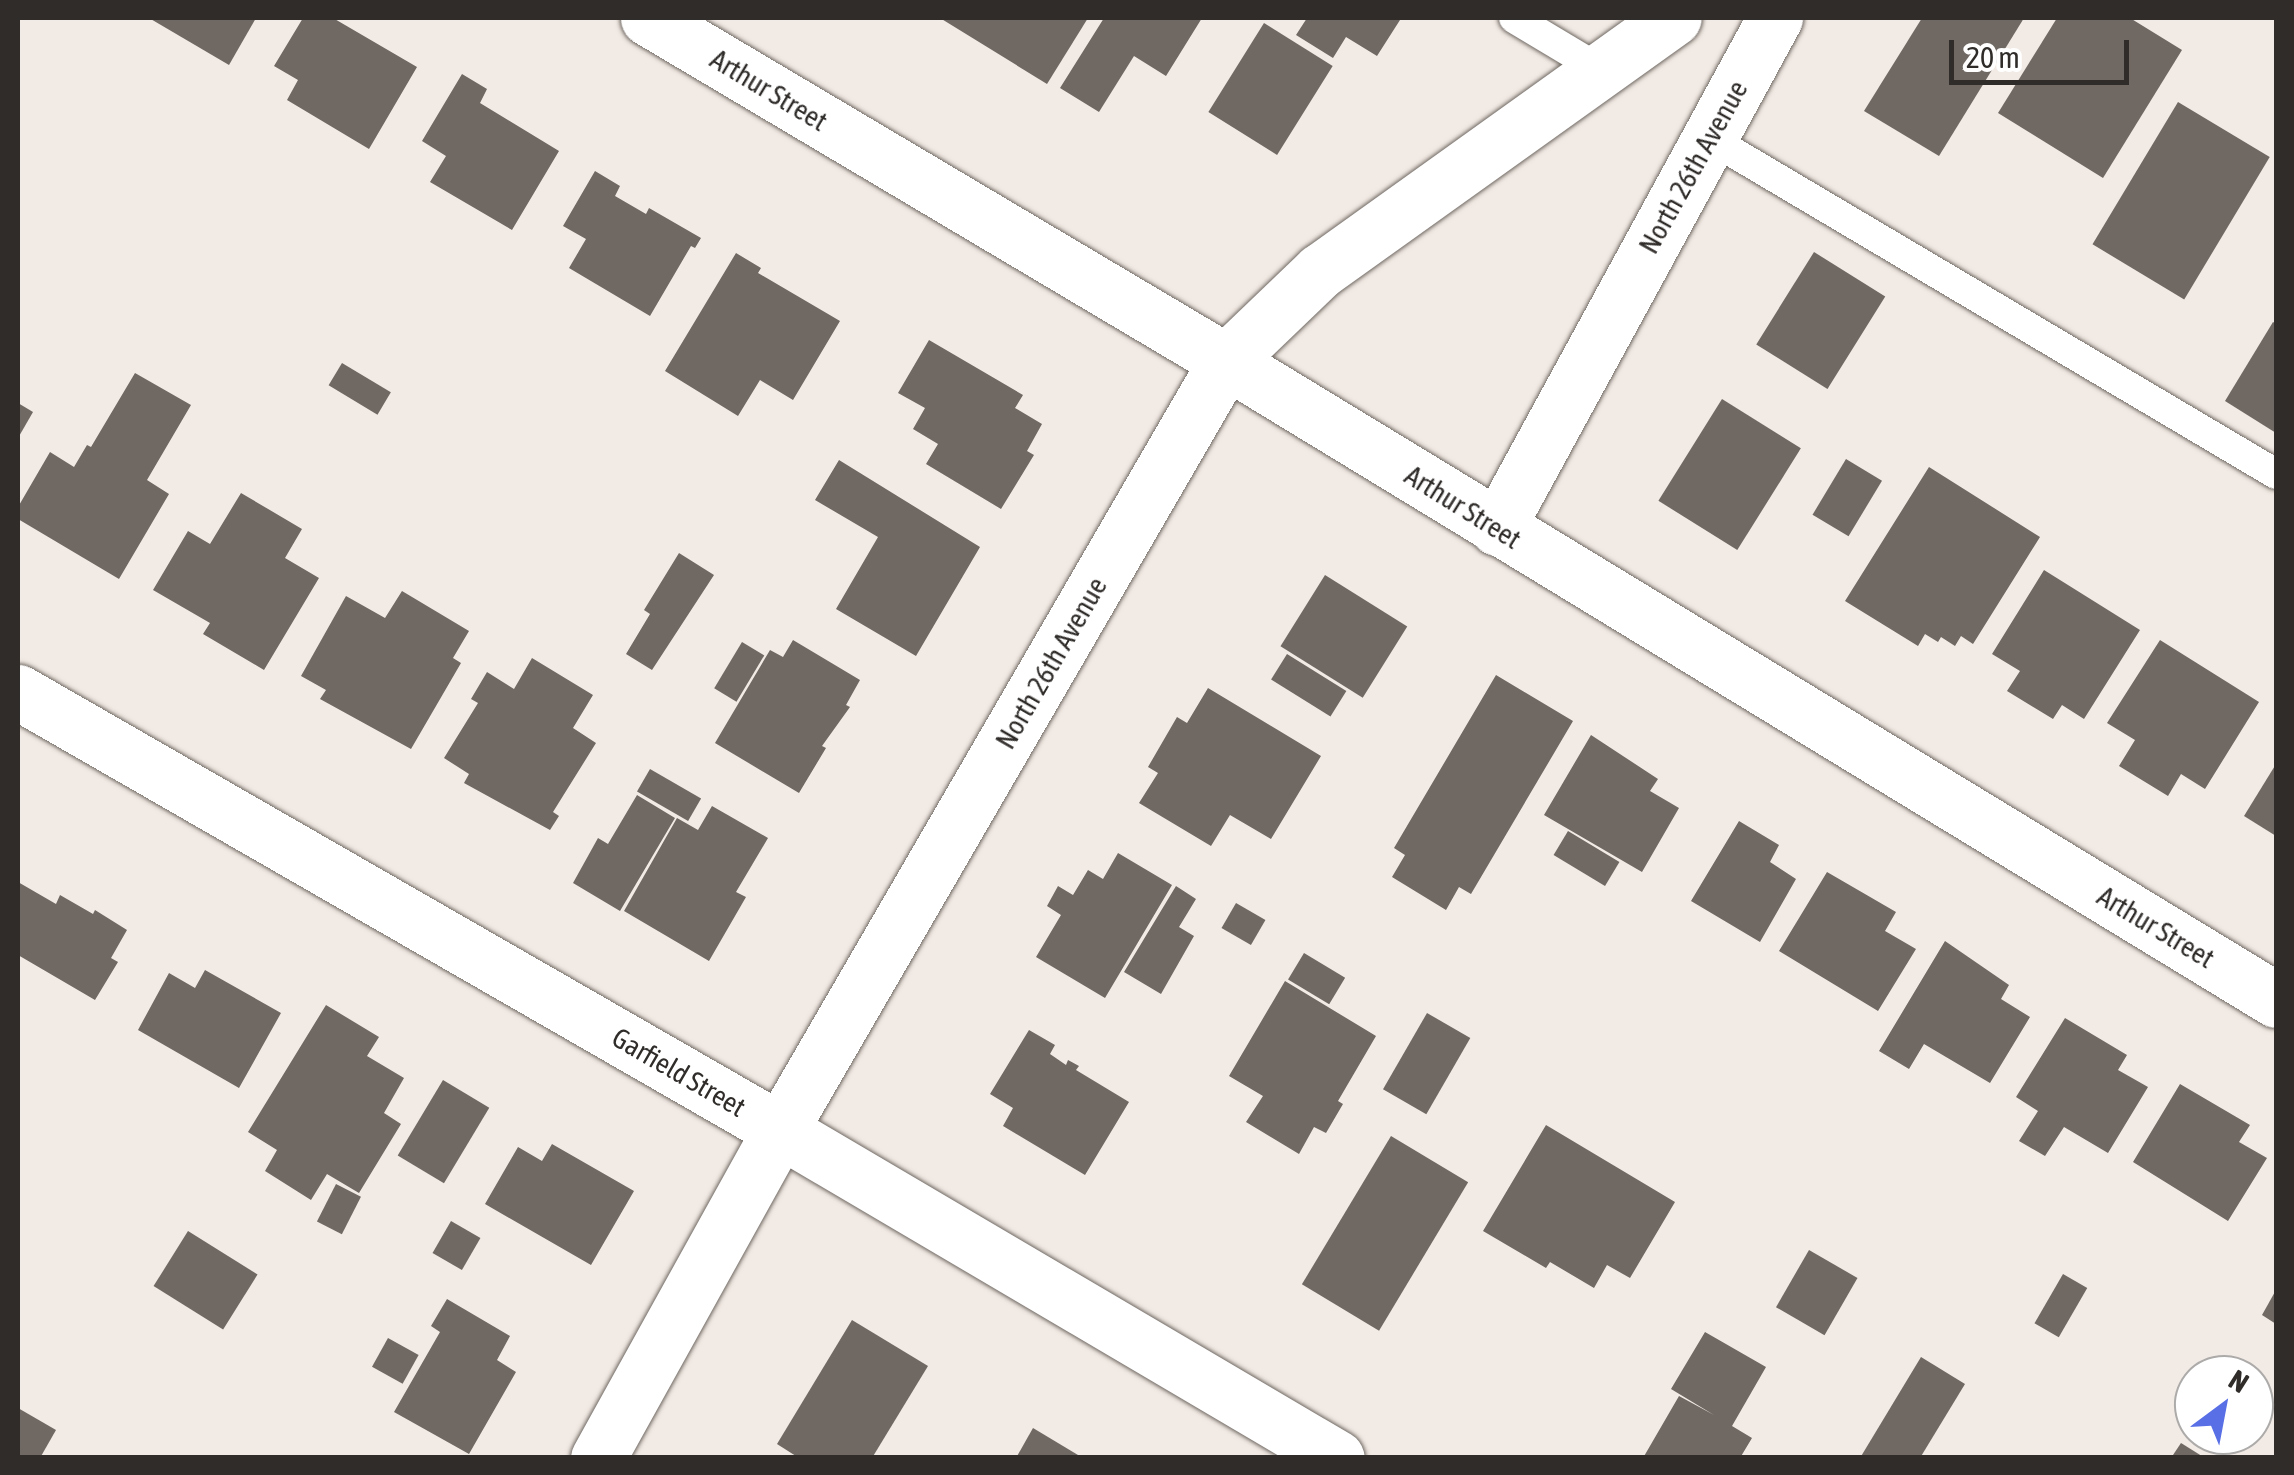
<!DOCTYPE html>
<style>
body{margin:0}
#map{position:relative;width:2294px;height:1475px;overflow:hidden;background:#f2eae4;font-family:"Asap Condensed",sans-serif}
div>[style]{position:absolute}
.building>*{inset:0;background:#6f6863;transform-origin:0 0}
.roads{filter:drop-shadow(0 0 2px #6f6862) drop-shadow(0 0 2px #6f6862)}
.lane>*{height:30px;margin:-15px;padding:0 15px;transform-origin:15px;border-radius:15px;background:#fff}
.street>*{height:55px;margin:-27.5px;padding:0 27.5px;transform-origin:27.5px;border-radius:27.5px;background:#fff}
.secondary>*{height:55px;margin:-27.5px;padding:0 27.5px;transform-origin:27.5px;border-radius:27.5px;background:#fff}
span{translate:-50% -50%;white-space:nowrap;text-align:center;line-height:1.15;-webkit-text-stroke:10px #fff;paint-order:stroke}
.street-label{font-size:28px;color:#2f2c2a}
.frame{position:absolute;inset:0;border:20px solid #2f2c2a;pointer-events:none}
.north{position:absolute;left:2174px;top:1355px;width:100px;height:100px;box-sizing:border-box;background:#fff;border:2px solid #acabaa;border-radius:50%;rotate:32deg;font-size:28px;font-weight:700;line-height:40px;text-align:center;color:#2f2c2a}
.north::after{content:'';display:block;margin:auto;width:35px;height:45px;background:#596fe6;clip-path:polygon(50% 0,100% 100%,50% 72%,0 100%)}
.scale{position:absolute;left:1949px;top:40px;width:180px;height:45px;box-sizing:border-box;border:5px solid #2f2c2a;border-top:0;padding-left:12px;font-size:30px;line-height:35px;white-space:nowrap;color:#2f2c2a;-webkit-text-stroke:8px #fff;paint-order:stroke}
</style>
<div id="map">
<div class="building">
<div style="clip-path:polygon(149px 18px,256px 18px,229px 65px)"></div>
<div style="clip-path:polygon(303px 18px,333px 18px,417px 67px,369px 149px,287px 100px,298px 80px,274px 66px)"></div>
<div style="clip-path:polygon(940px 18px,1088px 18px,1047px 84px)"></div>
<div style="clip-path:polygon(1104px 18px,1202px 18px,1166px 76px,1134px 56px,1099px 112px,1060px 88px)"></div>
<div style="clip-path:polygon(1307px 18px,1396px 18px,1400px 20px,1377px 56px,1346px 37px,1333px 58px,1296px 35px)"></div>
<div style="clip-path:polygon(1922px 18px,2024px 18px,1939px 156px,1864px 111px)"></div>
<div style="clip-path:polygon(2057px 18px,2130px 18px,2182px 50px,2103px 178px,1998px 113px)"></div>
<div style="left:1264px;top:23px;width:81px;height:105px;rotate:32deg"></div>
<div style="clip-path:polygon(462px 74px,487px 89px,480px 103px,559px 151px,512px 230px,430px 182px,446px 156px,422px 141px)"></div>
<div style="left:2178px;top:102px;width:107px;height:166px;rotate:31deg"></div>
<div style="clip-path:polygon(595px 171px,620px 186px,615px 196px,646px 214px,649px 208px,701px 238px,695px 248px,691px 246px,650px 316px,569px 268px,586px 239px,563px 226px)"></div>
<div style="left:1814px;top:252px;width:84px;height:109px;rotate:32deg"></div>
<div style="clip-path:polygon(736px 253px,761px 268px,758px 273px,840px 321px,793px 400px,760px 380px,738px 416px,665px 371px)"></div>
<div style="clip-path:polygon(2273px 322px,2276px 324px,2276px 433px,2225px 401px)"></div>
<div style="clip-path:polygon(929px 340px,1023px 395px,1015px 408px,1042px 424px,1027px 451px,1034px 455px,1001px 509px,926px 464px,938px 444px,913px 429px,925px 408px,898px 393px)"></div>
<div style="left:342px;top:363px;width:57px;height:26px;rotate:31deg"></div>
<div style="clip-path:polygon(135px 373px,191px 405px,147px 480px,169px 494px,119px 579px,18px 519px,18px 507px,50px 452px,74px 467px,87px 445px,91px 447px)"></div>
<div style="left:1722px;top:399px;width:93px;height:120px;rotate:32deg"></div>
<div style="clip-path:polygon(18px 403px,33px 412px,18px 438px)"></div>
<div style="left:1846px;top:459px;width:42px;height:65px;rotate:31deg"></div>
<div style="clip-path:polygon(839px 460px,980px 547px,916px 656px,836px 609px,878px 537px,815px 500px)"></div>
<div style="clip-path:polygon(1929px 467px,2040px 537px,1973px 644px,1961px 636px,1955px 646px,1941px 637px,1938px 642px,1925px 634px,1918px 646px,1845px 601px)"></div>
<div style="clip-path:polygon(241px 493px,302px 529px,285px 558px,319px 578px,264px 670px,203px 634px,210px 623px,153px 590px,188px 531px,210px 544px)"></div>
<div style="clip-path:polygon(679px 553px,714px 575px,652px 670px,626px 654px,650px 614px,644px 610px)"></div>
<div style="clip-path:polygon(2044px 570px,2140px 630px,2084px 719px,2062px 705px,2053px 719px,2007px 691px,2020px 671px,1992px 654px)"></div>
<div style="left:1325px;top:575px;width:97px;height:84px;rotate:32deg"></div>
<div style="clip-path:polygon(402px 591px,469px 631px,453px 658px,461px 663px,411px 749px,320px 699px,326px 690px,301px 676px,346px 596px,385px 618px)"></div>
<div style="clip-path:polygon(793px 640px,860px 680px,846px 705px,850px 707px,822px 746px,826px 748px,799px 793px,715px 743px,770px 650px,783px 657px)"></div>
<div style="clip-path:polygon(2160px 640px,2259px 702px,2205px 789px,2181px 774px,2168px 796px,2119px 766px,2135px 740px,2107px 723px)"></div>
<div style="left:742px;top:642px;width:26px;height:54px;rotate:31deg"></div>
<div style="left:1287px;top:654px;width:70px;height:30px;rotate:32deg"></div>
<div style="clip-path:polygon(532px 658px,593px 695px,573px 728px,596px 743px,553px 812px,559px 816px,550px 830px,464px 783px,469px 774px,444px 758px,478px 703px,471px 699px,487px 672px,514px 689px)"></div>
<div style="clip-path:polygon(1496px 675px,1573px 721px,1471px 894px,1459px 887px,1446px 910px,1392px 877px,1405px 855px,1394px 848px)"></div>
<div style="clip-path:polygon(1208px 688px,1321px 756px,1271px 839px,1230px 815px,1211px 846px,1139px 803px,1158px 773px,1148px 767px,1177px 717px,1187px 723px)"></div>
<div style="clip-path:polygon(1591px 735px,1658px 779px,1650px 791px,1679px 808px,1642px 872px,1544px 815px)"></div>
<div style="clip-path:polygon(2276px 764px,2276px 836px,2244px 816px)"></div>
<div style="left:650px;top:769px;width:59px;height:26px;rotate:30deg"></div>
<div style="clip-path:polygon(637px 795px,675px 818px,620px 911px,573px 883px,598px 838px,608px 844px)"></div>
<div style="clip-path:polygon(712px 806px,768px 838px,736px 892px,746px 897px,709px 961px,624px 911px,677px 818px,698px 830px)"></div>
<div style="clip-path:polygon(1739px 821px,1779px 845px,1770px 862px,1796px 879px,1760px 942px,1691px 901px)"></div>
<div style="left:1568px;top:831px;width:60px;height:28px;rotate:31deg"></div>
<div style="clip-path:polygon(1118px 853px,1172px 885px,1105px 998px,1036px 957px,1061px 915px,1047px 906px,1058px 886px,1073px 895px,1088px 870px,1103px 879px)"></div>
<div style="clip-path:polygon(1827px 872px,1896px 912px,1885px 931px,1916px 949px,1878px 1011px,1779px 951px)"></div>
<div style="clip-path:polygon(18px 882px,56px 904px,60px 895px,93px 914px,95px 910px,127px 930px,111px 958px,118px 962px,95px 1000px,18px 955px)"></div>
<div style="clip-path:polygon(1176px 886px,1196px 899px,1179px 927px,1194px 936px,1161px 994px,1124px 972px)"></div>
<div style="left:1236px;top:903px;width:34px;height:29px;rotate:30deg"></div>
<div style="clip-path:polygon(1945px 941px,2009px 985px,2001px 999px,2030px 1017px,1990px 1083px,1924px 1044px,1909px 1069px,1879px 1051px)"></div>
<div style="left:1304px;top:953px;width:48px;height:31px;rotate:31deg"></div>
<div style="clip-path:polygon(205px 970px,281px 1013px,239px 1088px,138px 1030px,169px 973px,195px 988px)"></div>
<div style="clip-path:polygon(1285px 981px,1376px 1036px,1338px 1101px,1343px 1104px,1326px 1133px,1314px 1127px,1299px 1154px,1246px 1122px,1263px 1096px,1229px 1076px)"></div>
<div style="clip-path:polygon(326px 1005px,379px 1037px,367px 1056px,404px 1078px,384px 1113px,401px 1124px,359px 1193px,327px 1174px,311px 1200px,265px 1171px,277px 1150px,248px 1132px)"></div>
<div style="left:1427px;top:1013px;width:50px;height:88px;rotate:30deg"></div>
<div style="clip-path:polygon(2065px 1018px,2127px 1055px,2118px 1070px,2148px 1087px,2108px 1153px,2064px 1127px,2045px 1156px,2019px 1141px,2038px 1111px,2016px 1097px)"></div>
<div style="clip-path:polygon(1029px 1030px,1055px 1045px,1050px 1054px,1066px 1065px,1068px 1060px,1079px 1066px,1076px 1070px,1129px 1102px,1085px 1175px,1003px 1126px,1013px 1108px,990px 1094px)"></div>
<div style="left:443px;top:1080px;width:54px;height:88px;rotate:31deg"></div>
<div style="clip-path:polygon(2180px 1084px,2250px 1125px,2239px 1142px,2267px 1158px,2228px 1221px,2133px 1162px)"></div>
<div style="clip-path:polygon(1546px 1125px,1675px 1202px,1630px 1278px,1607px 1265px,1594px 1288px,1550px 1262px,1546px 1268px,1483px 1231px)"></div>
<div style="left:1391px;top:1136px;width:90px;height:173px;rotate:31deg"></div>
<div style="clip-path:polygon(552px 1144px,634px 1191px,591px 1265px,485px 1204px,518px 1147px,542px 1161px)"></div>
<div style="left:336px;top:1184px;width:28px;height:42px;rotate:27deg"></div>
<div style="left:451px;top:1221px;width:34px;height:37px;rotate:30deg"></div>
<div style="left:188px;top:1231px;width:82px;height:65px;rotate:32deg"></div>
<div style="left:1809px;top:1250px;width:56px;height:66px;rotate:30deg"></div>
<div style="left:2063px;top:1274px;width:28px;height:57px;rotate:30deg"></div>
<div style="clip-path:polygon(2276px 1290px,2276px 1324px,2262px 1315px)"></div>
<div style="clip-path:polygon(447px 1299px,510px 1336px,497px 1360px,516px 1372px,469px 1454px,394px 1412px,440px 1332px,431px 1326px)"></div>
<div style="clip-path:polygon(852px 1320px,928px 1366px,872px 1458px,799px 1458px,777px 1444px)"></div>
<div style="clip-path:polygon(1705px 1332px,1766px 1367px,1732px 1426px,1752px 1438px,1740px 1458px,1643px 1458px,1679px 1396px,1714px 1415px,1671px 1389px)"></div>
<div style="left:388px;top:1338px;width:35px;height:33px;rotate:29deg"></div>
<div style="clip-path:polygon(1921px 1357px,1965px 1384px,1920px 1458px,1860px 1458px)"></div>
<div style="clip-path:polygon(18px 1408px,56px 1430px,40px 1458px,18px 1458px)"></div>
<div style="clip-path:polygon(1033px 1428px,1083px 1458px,1016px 1458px)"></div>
<div style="clip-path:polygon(2181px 1443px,2205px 1458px,2171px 1458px)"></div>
</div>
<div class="roads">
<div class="lane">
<div style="left:1514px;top:18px;width:101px;rotate:30.9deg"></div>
<div style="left:1709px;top:138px;width:659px;rotate:30.65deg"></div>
</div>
<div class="street">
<div style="left:648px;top:18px;width:672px;rotate:30.69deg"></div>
<div style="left:1226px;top:361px;width:1229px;rotate:31.32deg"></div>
<div style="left:1497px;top:528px;width:581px;rotate:-61.41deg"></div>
<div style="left:18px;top:692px;width:879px;rotate:29.89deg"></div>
<div style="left:780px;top:1130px;width:646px;rotate:30.49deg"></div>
</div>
<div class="secondary">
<div style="left:598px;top:1458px;width:375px;rotate:-61deg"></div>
<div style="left:780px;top:1130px;width:889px;rotate:-59.89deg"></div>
<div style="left:1226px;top:361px;width:130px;rotate:-43.8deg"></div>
<div style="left:1320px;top:271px;width:435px;rotate:-35.6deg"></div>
</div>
</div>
<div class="street-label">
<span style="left:769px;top:90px;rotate:31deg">Arthur Street</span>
<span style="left:1693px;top:167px;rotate:-61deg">North 26th Avenue</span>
<span style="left:1463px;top:507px;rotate:32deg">Arthur Street</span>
<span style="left:1051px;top:663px;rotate:-60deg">North 26th Avenue</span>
<span style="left:2156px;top:927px;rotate:31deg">Arthur Street</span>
<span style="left:679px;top:1072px;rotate:30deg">Garfield Street</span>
</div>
<div class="frame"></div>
<div class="north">N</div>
<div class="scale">20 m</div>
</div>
